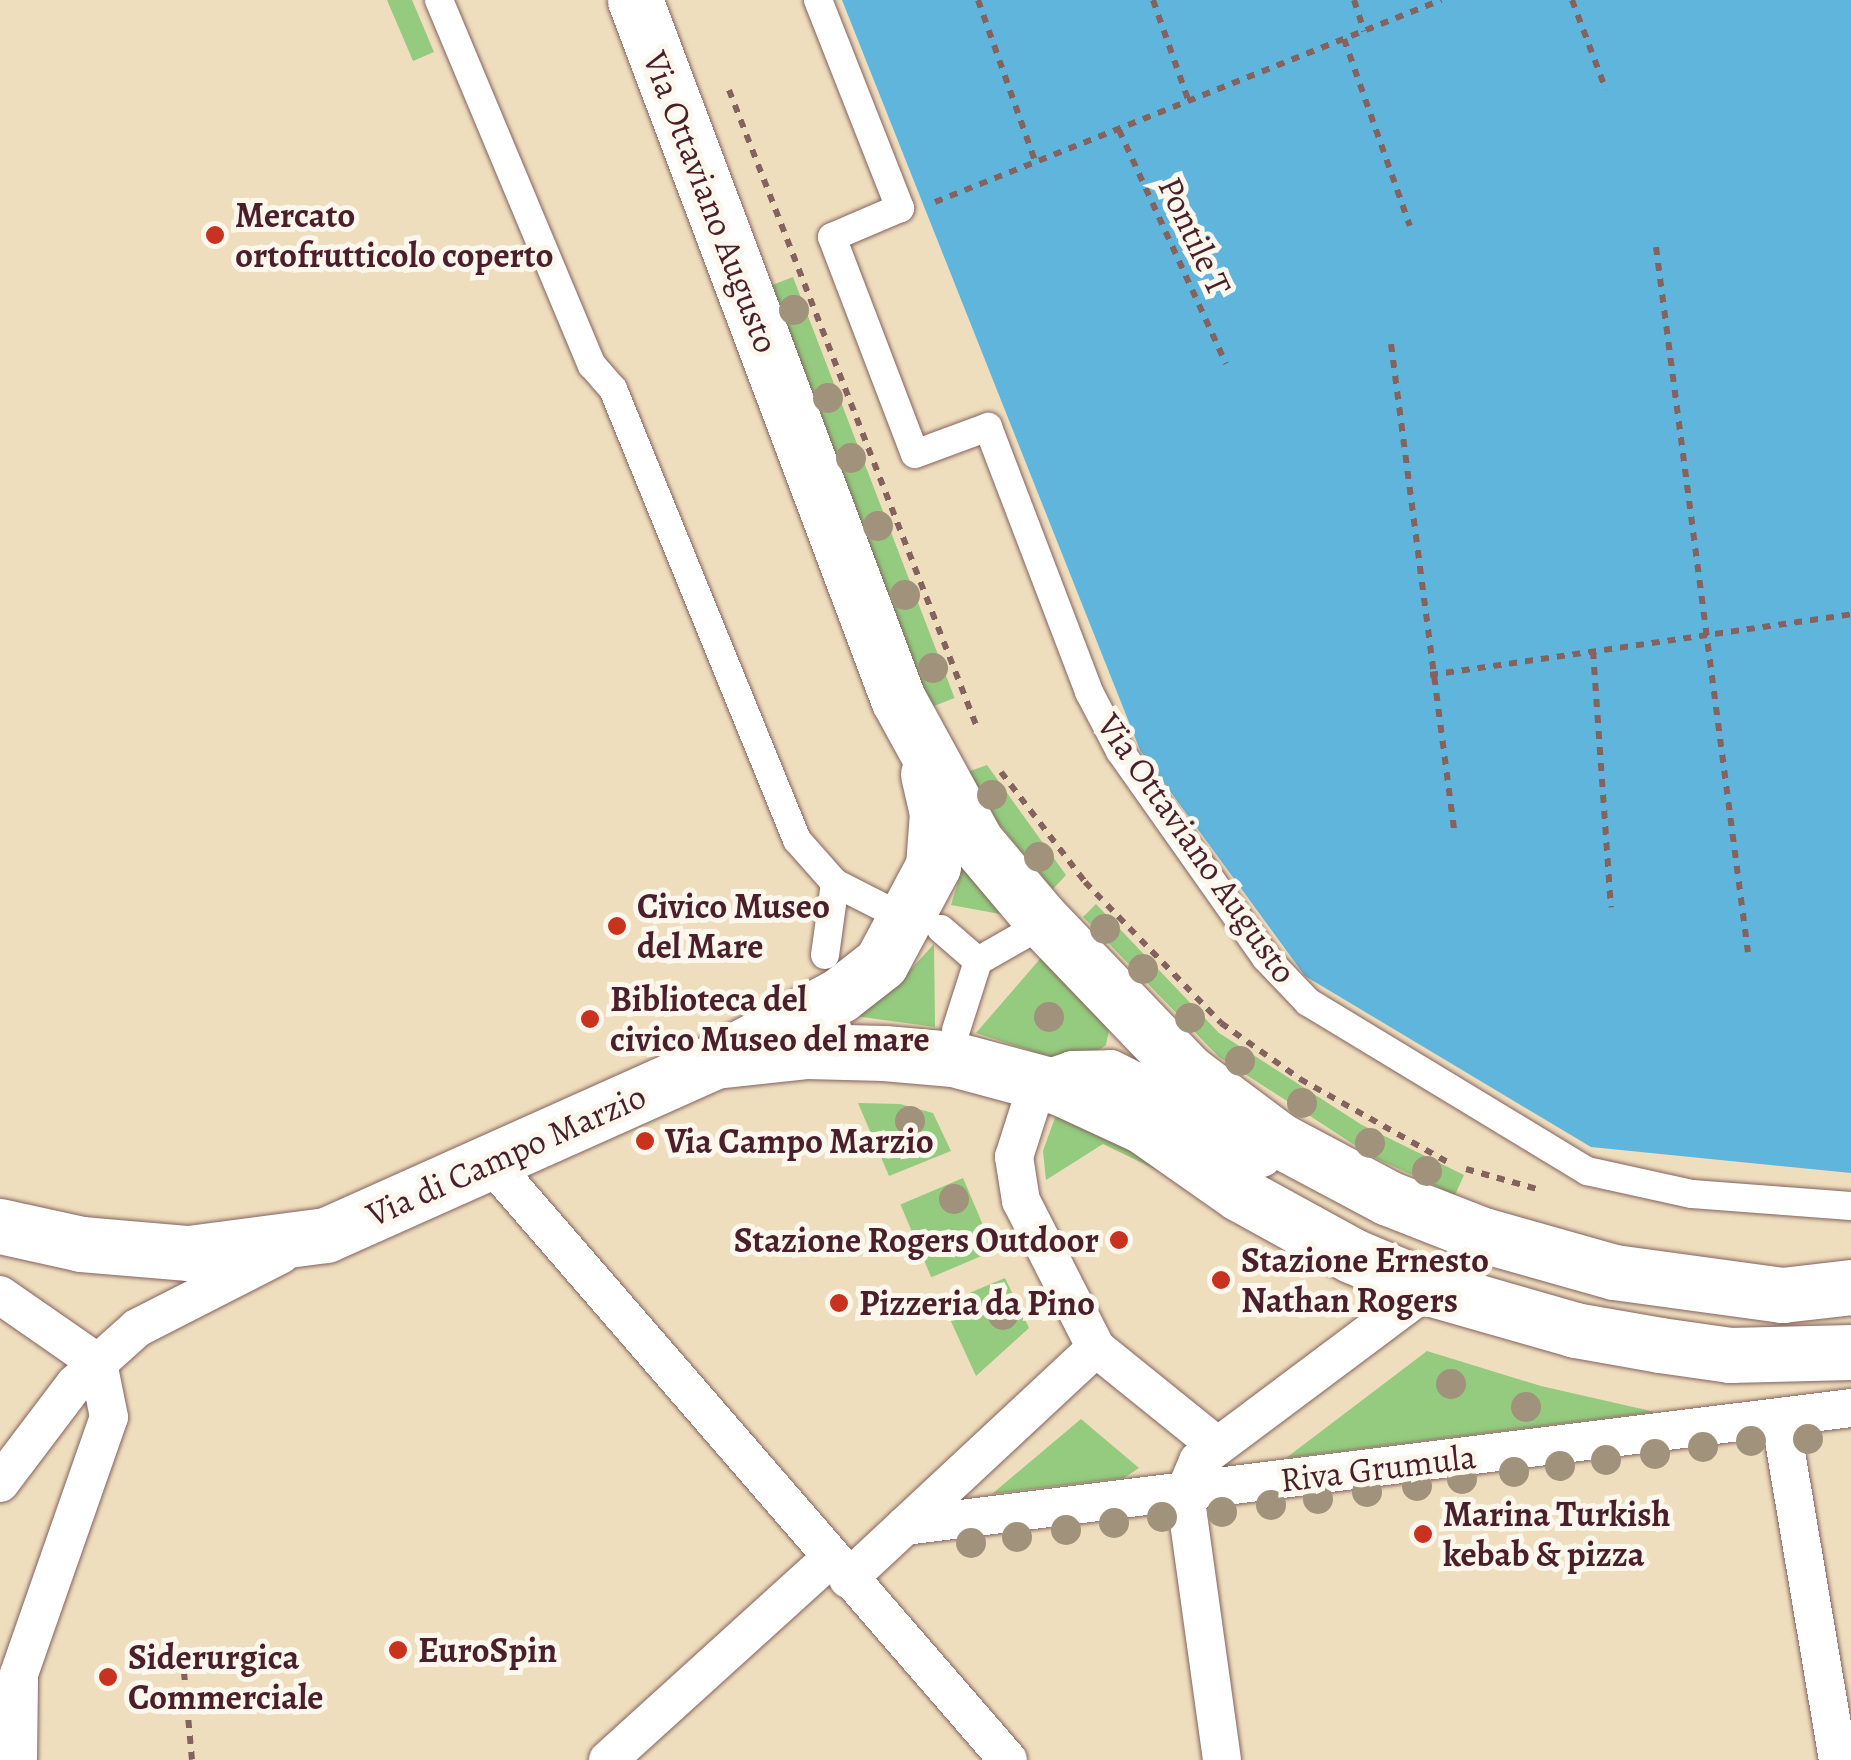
<!DOCTYPE html>
<style>
body{margin:0}
#map{position:relative;width:1851px;height:1760px;overflow:hidden;background:#efdebe;font-family:Alegreya,serif}
div>[style]{position:absolute}
.green>*{inset:0;background:#94cb7e;transform-origin:0 0}
.water>*{inset:0;background:#60b5dc}
.path>*{height:6px;margin-top:-3px;transform-origin:0;background:repeating-linear-gradient(90deg,#84625e 0 8px,transparent 0 16px)}
.roads{filter:drop-shadow(0 0 2px #84625e) drop-shadow(0 0 2px #84625e)}
.pedestrian>*{height:28px;margin:-14px;padding:0 14px;transform-origin:14px;border-radius:14px;background:#fff}
.minor>*{height:38px;margin:-19px;padding:0 19px;transform-origin:19px;border-radius:19px;background:#fff}
.primary>*{height:55px;margin:-27.5px;padding:0 27.5px;transform-origin:27.5px;border-radius:27.5px;background:#fff}
.trees>*{width:30px;height:30px;margin:-15px;border-radius:50%;background:#a0927b}
.dots>*{width:28px;height:28px;translate:-50% -50%;box-sizing:border-box;border:5px solid #fbf7ec;border-radius:50%}
span{translate:-50% -50%;white-space:nowrap;text-align:center;line-height:1.15;-webkit-text-stroke:10px #fbf7ec;paint-order:stroke}
.street-label{font-size:35px;color:#4a1f2b}
.poi-label{font-size:35px;color:#4a1f2b;font-weight:700}
.left{translate:0 -50%;text-align:left}
.right{translate:-100% -50%;text-align:right}
</style>
<div id="map">
<div class="green">
<div style="clip-path:polygon(387px 0,412px 0,434px 52px,413px 61px)"></div>
<div style="left:793px;top:277px;width:451px;height:27px;rotate:69deg"></div>
<div style="clip-path:polygon(987px 765px,1066px 875px,1053px 889px,987px 810px,967px 772px)"></div>
<div style="clip-path:polygon(965px 859px,1011px 916px,951px 905px)"></div>
<div style="clip-path:polygon(1096px 904px,1219px 1033px,1362px 1125px,1464px 1175px,1455px 1195px,1373px 1157px,1219px 1057px,1083px 917px)"></div>
<div style="clip-path:polygon(934px 944px,935px 1027px,855px 1016px,888px 994px)"></div>
<div style="clip-path:polygon(1046px 952px,1111px 1020px,1106px 1045px,1089px 1057px,1063px 1061px,976px 1033px)"></div>
<div style="clip-path:polygon(858px 1103px,900px 1104px,933px 1113px,951px 1151px,889px 1176px)"></div>
<div style="clip-path:polygon(1057px 1112px,1099px 1127px,1169px 1176px,1103px 1144px,1046px 1180px,1043px 1151px)"></div>
<div style="left:963px;top:1178px;width:79px;height:68px;rotate:67deg"></div>
<div style="clip-path:polygon(1005px 1278px,1029px 1328px,976px 1376px,943px 1304px)"></div>
<div style="clip-path:polygon(1427px 1351px,1541px 1386px,1655px 1412px,1286px 1458px)"></div>
<div style="clip-path:polygon(1081px 1419px,1139px 1468px,1124px 1478px,992px 1494px)"></div>
</div>
<div class="water">
<div style="clip-path:polygon(842px 0,1851px 0,1851px 1173px,1591px 1147px,1305px 976px,1140px 750px)"></div>
</div>
<div class="path">
<div style="left:978px;top:0;width:174px;rotate:70.5deg"></div>
<div style="left:1153px;top:0;width:108px;rotate:70.6deg"></div>
<div style="left:1354px;top:0;width:33px;rotate:72deg"></div>
<div style="left:1572px;top:0;width:96px;rotate:69.3deg"></div>
<div style="left:1344px;top:39px;width:198px;rotate:70.6deg"></div>
<div style="left:729px;top:90px;width:687px;rotate:68.74deg"></div>
<div style="left:1119px;top:130px;width:257px;rotate:65.4deg"></div>
<div style="left:935px;top:202px;width:545px;rotate:-21.76deg"></div>
<div style="left:1656px;top:247px;width:711px;rotate:82.57deg"></div>
<div style="left:1391px;top:344px;width:490px;rotate:82.6deg"></div>
<div style="left:1593px;top:651px;width:257px;rotate:86deg"></div>
<div style="left:1430px;top:675px;width:425px;rotate:-8.2deg"></div>
<div style="left:1001px;top:772px;width:138px;rotate:52.6deg"></div>
<div style="left:1085px;top:882px;width:196px;rotate:46deg"></div>
<div style="left:1221px;top:1023px;width:97px;rotate:35.3deg"></div>
<div style="left:1300px;top:1079px;width:171px;rotate:29.4deg"></div>
<div style="left:1466px;top:1169px;width:77px;rotate:15.8deg"></div>
<div style="left:184px;top:1672px;width:88px;rotate:84.8deg"></div>
</div>
<div class="roads">
<div class="pedestrian">
<div style="left:439px;top:0;width:396px;rotate:67.3deg"></div>
<div style="left:592px;top:365px;width:32px;rotate:49deg"></div>
<div style="left:613px;top:389px;width:487px;rotate:67.8deg"></div>
<div style="left:797px;top:840px;width:57px;rotate:48.5deg"></div>
<div style="left:835px;top:883px;width:62px;rotate:27deg"></div>
<div style="left:818px;top:0;width:224px;rotate:68.5deg"></div>
<div style="left:900px;top:208px;width:74px;rotate:156.9deg"></div>
<div style="left:832px;top:237px;width:232px;rotate:69.1deg"></div>
<div style="left:915px;top:454px;width:78px;rotate:-20.3deg"></div>
<div style="left:988px;top:427px;width:284px;rotate:69.1deg"></div>
<div style="left:1089px;top:692px;width:67px;rotate:62.3deg"></div>
<div style="left:1120px;top:751px;width:253px;rotate:54.8deg"></div>
<div style="left:1266px;top:958px;width:61px;rotate:46.3deg"></div>
<div style="left:1308px;top:1002px;width:326px;rotate:31.2deg"></div>
<div style="left:1587px;top:1171px;width:107px;rotate:12.4deg"></div>
<div style="left:1692px;top:1194px;width:159px;rotate:4.3deg"></div>
<div style="left:941px;top:929px;width:49px;rotate:40.9deg"></div>
<div style="left:825px;top:955px;width:73px;rotate:-82.1deg"></div>
<div style="left:956px;top:1030px;width:72px;rotate:-72.3deg"></div>
<div style="left:978px;top:961px;width:56px;rotate:-29.7deg"></div>
</div>
<div class="minor">
<div style="left:490px;top:1162px;width:791px;rotate:49.1deg"></div>
<div style="left:0;top:1295px;width:119px;rotate:34.8deg"></div>
<div style="left:98px;top:1363px;width:52px;rotate:-41.9deg"></div>
<div style="left:137px;top:1328px;width:161px;rotate:-27deg"></div>
<div style="left:1780px;top:1417px;width:348px;rotate:80.4deg"></div>
<div style="left:1215px;top:1444px;width:153px;rotate:-141.1deg"></div>
<div style="left:1096px;top:1348px;width:165px;rotate:-117deg"></div>
<div style="left:1021px;top:1201px;width:45px;rotate:-99deg"></div>
<div style="left:1014px;top:1157px;width:79px;rotate:-72.3deg"></div>
<div style="left:1038px;top:1082px;width:36px;rotate:-19deg"></div>
<div style="left:1072px;top:1070px;width:39px;rotate:-1deg"></div>
<div style="left:1111px;top:1069px;width:83px;rotate:26.6deg"></div>
<div style="left:1185px;top:1106px;width:93px;rotate:34deg"></div>
<div style="left:0;top:1483px;width:124px;rotate:-52.9deg"></div>
<div style="left:75px;top:1384px;width:31px;rotate:-42deg"></div>
<div style="left:905px;top:1526px;width:953px;rotate:-7.11deg"></div>
<div style="left:848px;top:1579px;width:339px;rotate:-43deg"></div>
<div style="left:18px;top:1760px;width:86px;rotate:-89.3deg"></div>
<div style="left:19px;top:1674px;width:272px;rotate:-70.7deg"></div>
<div style="left:109px;top:1417px;width:55px;rotate:-101.5deg"></div>
<div style="left:608px;top:1760px;width:299px;rotate:-42.2deg"></div>
<div style="left:1222px;top:1760px;width:271px;rotate:-97.9deg"></div>
<div style="left:1185px;top:1492px;width:34px;rotate:-67deg"></div>
<div style="left:1198px;top:1461px;width:289px;rotate:-36.8deg"></div>
</div>
<div class="primary">
<div style="left:635px;top:0;width:747px;rotate:69.38deg"></div>
<div style="left:898px;top:699px;width:164px;rotate:61.3deg"></div>
<div style="left:977px;top:843px;width:101px;rotate:49.8deg"></div>
<div style="left:1042px;top:920px;width:211px;rotate:46.2deg"></div>
<div style="left:1188px;top:1072px;width:114px;rotate:36.8deg"></div>
<div style="left:1279px;top:1140px;width:123px;rotate:28deg"></div>
<div style="left:1388px;top:1198px;width:102px;rotate:21.3deg"></div>
<div style="left:1483px;top:1235px;width:136px;rotate:15.8deg"></div>
<div style="left:1614px;top:1272px;width:170px;rotate:7.8deg"></div>
<div style="left:1782px;top:1295px;width:69px;rotate:-6.6deg"></div>
<div style="left:740px;top:1048px;width:113px;rotate:-27.9deg"></div>
<div style="left:840px;top:995px;width:52px;rotate:-38deg"></div>
<div style="left:881px;top:963px;width:110px;rotate:-61.8deg"></div>
<div style="left:933px;top:866px;width:53px;rotate:-85.7deg"></div>
<div style="left:937px;top:813px;width:40px;rotate:-103deg"></div>
<div style="left:0;top:1226px;width:83px;rotate:12.5deg"></div>
<div style="left:81px;top:1244px;width:108px;rotate:4.8deg"></div>
<div style="left:189px;top:1253px;width:138px;rotate:-7.5deg"></div>
<div style="left:326px;top:1235px;width:426px;rotate:-24.1deg"></div>
<div style="left:715px;top:1061px;width:93px;rotate:-6.2deg"></div>
<div style="left:807px;top:1051px;width:77px;rotate:1.5deg"></div>
<div style="left:884px;top:1053px;width:69px;rotate:5deg"></div>
<div style="left:953px;top:1059px;width:112px;rotate:15deg"></div>
<div style="left:1061px;top:1088px;width:90px;rotate:24.9deg"></div>
<div style="left:1143px;top:1126px;width:118px;rotate:35deg"></div>
<div style="left:1240px;top:1194px;width:129px;rotate:28.8deg"></div>
<div style="left:1353px;top:1256px;width:82px;rotate:22.8deg"></div>
<div style="left:1429px;top:1288px;width:152px;rotate:16deg"></div>
<div style="left:1575px;top:1330px;width:86px;rotate:10deg"></div>
<div style="left:1660px;top:1345px;width:71px;rotate:8.1deg"></div>
<div style="left:1730px;top:1355px;width:121px;rotate:-1.4deg"></div>
</div>
</div>
<div class="trees">
<div style="left:794px;top:310px"></div>
<div style="left:828px;top:398px"></div>
<div style="left:851px;top:458px"></div>
<div style="left:878px;top:526px"></div>
<div style="left:905px;top:595px"></div>
<div style="left:933px;top:668px"></div>
<div style="left:992px;top:795px"></div>
<div style="left:1039px;top:857px"></div>
<div style="left:1105px;top:929px"></div>
<div style="left:1143px;top:969px"></div>
<div style="left:1049px;top:1017px"></div>
<div style="left:1190px;top:1018px"></div>
<div style="left:1240px;top:1061px"></div>
<div style="left:1302px;top:1103px"></div>
<div style="left:910px;top:1121px"></div>
<div style="left:1370px;top:1143px"></div>
<div style="left:1427px;top:1171px"></div>
<div style="left:954px;top:1199px"></div>
<div style="left:1003px;top:1315px"></div>
<div style="left:1451px;top:1384px"></div>
<div style="left:1526px;top:1407px"></div>
<div style="left:1808px;top:1439px"></div>
<div style="left:1751px;top:1441px"></div>
<div style="left:1703px;top:1447px"></div>
<div style="left:1655px;top:1454px"></div>
<div style="left:1606px;top:1460px"></div>
<div style="left:1560px;top:1466px"></div>
<div style="left:1514px;top:1472px"></div>
<div style="left:1462px;top:1479px"></div>
<div style="left:1417px;top:1486px"></div>
<div style="left:1367px;top:1492px"></div>
<div style="left:1318px;top:1499px"></div>
<div style="left:1271px;top:1505px"></div>
<div style="left:1222px;top:1512px"></div>
<div style="left:1162px;top:1517px"></div>
<div style="left:1114px;top:1523px"></div>
<div style="left:1066px;top:1530px"></div>
<div style="left:1017px;top:1537px"></div>
<div style="left:971px;top:1543px"></div>
</div>
<div class="dots">
<div style="left:215px;top:235px;background:#c8321e"></div>
<div style="left:617px;top:926px;background:#c8321e"></div>
<div style="left:590px;top:1019px;background:#c8321e"></div>
<div style="left:645px;top:1141px;background:#c8321e"></div>
<div style="left:1119px;top:1240px;background:#c8321e"></div>
<div style="left:1221px;top:1280px;background:#c8321e"></div>
<div style="left:839px;top:1303px;background:#c8321e"></div>
<div style="left:1423px;top:1534px;background:#c8321e"></div>
<div style="left:398px;top:1650px;background:#c8321e"></div>
<div style="left:108px;top:1677px;background:#c8321e"></div>
</div>
<div class="street-label">
<span style="left:711px;top:202px;rotate:69deg">Via Ottaviano Augusto</span>
<span style="left:1195px;top:236px;rotate:65deg">Pontile T</span>
<span style="left:1197px;top:848px;rotate:55deg">Via Ottaviano Augusto</span>
<span style="left:506px;top:1155px;rotate:-24deg">Via di Campo Marzio</span>
<span style="left:1378px;top:1468px;rotate:-7deg">Riva Grumula</span>
</div>
<div class="poi-label">
<span class="left" style="left:235px;top:235px">Mercato<br>ortofrutticolo coperto</span>
<span class="left" style="left:637px;top:926px">Civico Museo<br>del Mare</span>
<span class="left" style="left:610px;top:1019px">Biblioteca del<br>civico Museo del mare</span>
<span class="left" style="left:665px;top:1141px">Via Campo Marzio</span>
<span class="right" style="left:1099px;top:1240px">Stazione Rogers Outdoor</span>
<span class="left" style="left:1241px;top:1280px">Stazione Ernesto<br>Nathan Rogers</span>
<span class="left" style="left:859px;top:1303px">Pizzeria da Pino</span>
<span class="left" style="left:1443px;top:1534px">Marina Turkish<br>kebab &amp; pizza</span>
<span class="left" style="left:418px;top:1650px">EuroSpin</span>
<span class="left" style="left:128px;top:1677px">Siderurgica<br>Commerciale</span>
</div>
</div>
